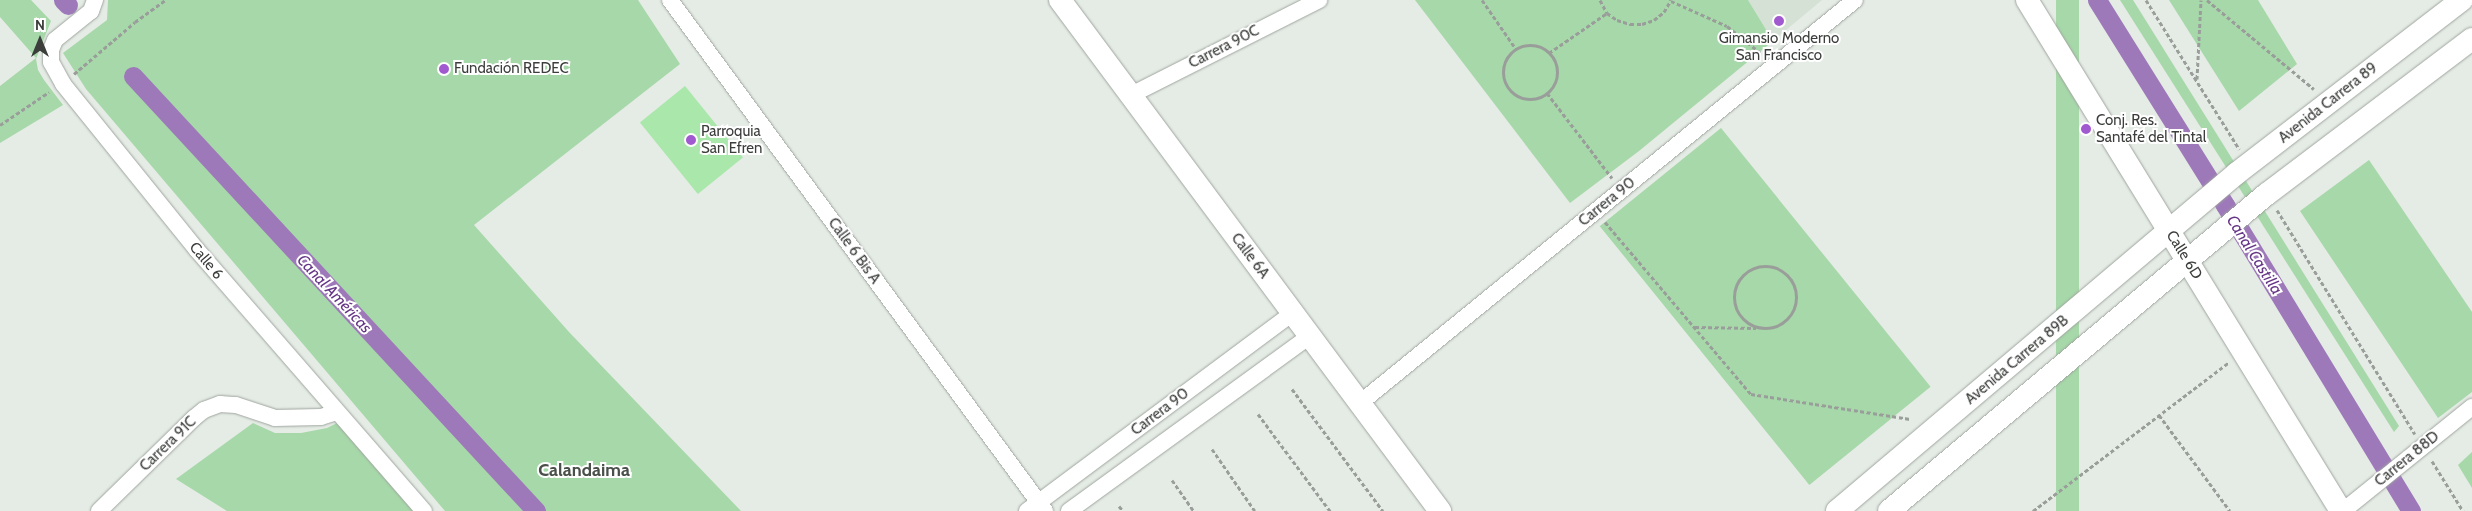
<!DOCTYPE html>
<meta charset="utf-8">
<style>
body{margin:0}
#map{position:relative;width:2472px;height:511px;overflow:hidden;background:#e5ebe5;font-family:Cabin,sans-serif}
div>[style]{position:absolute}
.built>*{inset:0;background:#d5e1d5}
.green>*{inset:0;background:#a7d8a9;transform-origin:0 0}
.canal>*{height:19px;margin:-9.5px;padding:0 9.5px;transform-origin:9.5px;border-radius:9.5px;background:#9e79ba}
.building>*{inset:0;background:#a9e7ab;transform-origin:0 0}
.path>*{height:3px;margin-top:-1.5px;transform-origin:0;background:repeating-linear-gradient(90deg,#9a9e9a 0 4px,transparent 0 6.5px)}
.path>.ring{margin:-1.5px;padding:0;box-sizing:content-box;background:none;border:3px solid #9a9e9a;border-radius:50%}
.roads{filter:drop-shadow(0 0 1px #9fa59f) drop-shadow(0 0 1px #9fa59f)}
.street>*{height:16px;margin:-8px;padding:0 8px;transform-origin:8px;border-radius:8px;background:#fff}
.secondary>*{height:22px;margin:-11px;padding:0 11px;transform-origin:11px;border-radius:11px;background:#fff}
.dots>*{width:14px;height:14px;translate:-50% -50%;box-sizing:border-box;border:2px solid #fff;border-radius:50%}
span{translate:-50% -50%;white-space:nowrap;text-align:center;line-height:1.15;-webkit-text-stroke:4px #fff;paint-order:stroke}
.poi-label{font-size:15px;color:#3b3e3b}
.left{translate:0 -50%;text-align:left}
.street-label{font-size:15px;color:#3b3e3b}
.water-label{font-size:16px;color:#663686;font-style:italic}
.quarter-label{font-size:18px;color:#494f49;font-weight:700}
.north{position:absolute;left:15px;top:15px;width:50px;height:50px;-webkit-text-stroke:4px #fff;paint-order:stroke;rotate:0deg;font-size:14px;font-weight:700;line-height:20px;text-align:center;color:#3b3e3b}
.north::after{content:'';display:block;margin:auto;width:18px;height:22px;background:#3b3e3b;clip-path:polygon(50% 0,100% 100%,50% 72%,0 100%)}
</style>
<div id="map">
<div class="built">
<div style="clip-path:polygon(1748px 0,1822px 0,1773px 41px)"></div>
</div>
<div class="green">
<div style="clip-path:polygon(0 0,31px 0,51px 21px,36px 59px,38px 70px,44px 80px,63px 105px,0 143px,0 86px,36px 58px,0 17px)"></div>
<div style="clip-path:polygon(108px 0,638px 0,680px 64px,474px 225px,569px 332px,741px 511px,445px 511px,86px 89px,63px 53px,107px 20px)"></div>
<div style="clip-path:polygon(1415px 0,1748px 0,1773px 41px,1639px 151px,1570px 203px)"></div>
<div style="left:2056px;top:0;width:23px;height:549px"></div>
<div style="clip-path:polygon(2120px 0,2133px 0,2399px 426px,2394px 432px)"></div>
<div style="clip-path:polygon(2169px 0,2258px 0,2297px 64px,2239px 111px)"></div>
<div style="left:1721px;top:128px;width:333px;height:156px;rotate:51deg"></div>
<div style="clip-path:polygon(2369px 160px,2472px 312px,2472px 392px,2438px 418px,2300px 211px)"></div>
<div style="clip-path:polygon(339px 422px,414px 511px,227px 511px,176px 479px,253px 423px,275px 433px,301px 433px,327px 428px)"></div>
<div style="clip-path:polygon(2472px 452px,2472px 488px,2458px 465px)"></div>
</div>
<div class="canal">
<div style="left:63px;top:0;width:7px;rotate:45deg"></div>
<div style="left:2097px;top:0;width:242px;rotate:58deg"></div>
<div style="left:2225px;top:205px;width:358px;rotate:58.7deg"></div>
<div style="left:133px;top:76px;width:593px;rotate:47.19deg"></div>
</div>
<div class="building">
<div style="left:685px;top:86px;width:92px;height:58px;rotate:51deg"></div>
</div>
<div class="path">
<div style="left:1482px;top:0;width:60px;rotate:55.2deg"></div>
<div style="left:1600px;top:0;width:15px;rotate:62deg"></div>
<div style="left:1607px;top:13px;width:12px;rotate:35deg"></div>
<div style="left:1617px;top:20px;width:14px;rotate:17deg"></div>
<div style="left:1630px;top:24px;width:12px"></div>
<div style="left:1642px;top:24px;width:13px;rotate:-18deg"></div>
<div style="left:1654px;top:20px;width:13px;rotate:-39deg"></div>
<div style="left:1664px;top:12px;width:14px;rotate:-60deg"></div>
<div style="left:2146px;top:0;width:176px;rotate:58deg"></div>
<div style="left:2207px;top:0;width:139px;rotate:39.8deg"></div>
<div style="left:1671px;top:1px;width:61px;rotate:24.1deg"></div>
<div style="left:1727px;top:26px;width:45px;rotate:38.7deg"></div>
<div class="ring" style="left:1503px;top:45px;width:51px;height:51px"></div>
<div style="left:1549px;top:53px;width:70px;rotate:-34.6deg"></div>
<div style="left:74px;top:74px;width:80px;rotate:-40.4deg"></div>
<div style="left:135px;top:22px;width:37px;rotate:-36deg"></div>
<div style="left:2197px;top:79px;width:79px;rotate:-87.1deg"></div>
<div style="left:1547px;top:93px;width:107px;rotate:52.6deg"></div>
<div style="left:0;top:125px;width:59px;rotate:-34deg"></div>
<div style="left:2277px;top:210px;width:263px;rotate:58.4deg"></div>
<div style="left:1605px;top:222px;width:226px;rotate:49.7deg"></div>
<div style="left:1751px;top:394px;width:161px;rotate:8.9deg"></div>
<div class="ring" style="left:1734px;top:266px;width:59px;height:59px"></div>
<div style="left:1695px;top:327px;width:61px;rotate:0.9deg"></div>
<div style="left:1292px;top:389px;width:152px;rotate:53.3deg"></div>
<div style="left:1258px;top:414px;width:121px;rotate:53.4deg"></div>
<div style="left:2159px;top:415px;width:119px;rotate:53.5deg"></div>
<div style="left:1212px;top:449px;width:75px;rotate:55.3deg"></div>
<div style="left:2432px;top:461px;width:59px;rotate:58.2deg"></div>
<div style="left:1172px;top:480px;width:38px;rotate:55deg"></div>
<div style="left:1119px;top:506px;width:6px;rotate:51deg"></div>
<div style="left:2033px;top:511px;width:245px;rotate:-37.2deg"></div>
</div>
<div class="roads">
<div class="street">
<div style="left:95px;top:0;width:12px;rotate:110deg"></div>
<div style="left:91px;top:11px;width:46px;rotate:141.1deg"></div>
<div style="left:55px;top:40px;width:11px;rotate:112deg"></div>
<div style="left:51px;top:50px;width:12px;rotate:90deg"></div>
<div style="left:51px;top:62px;width:25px;rotate:61deg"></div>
<div style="left:63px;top:84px;width:213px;rotate:51.1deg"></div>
<div style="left:197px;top:250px;width:346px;rotate:49deg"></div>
<div style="left:670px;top:0;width:634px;rotate:53.73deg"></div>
<div style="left:1131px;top:95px;width:211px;rotate:-26.8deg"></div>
<div style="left:1360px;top:403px;width:638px;rotate:-39.15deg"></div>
<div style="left:99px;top:511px;width:133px;rotate:-44.4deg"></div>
<div style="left:194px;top:418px;width:13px;rotate:-39deg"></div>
<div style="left:204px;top:410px;width:17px;rotate:-21deg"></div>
<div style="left:220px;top:404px;width:16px;rotate:4deg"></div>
<div style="left:236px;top:405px;width:41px;rotate:18.4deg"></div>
<div style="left:275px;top:418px;width:46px;rotate:-1.2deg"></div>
<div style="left:321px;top:417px;width:16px;rotate:-18deg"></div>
<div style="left:1027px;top:511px;width:332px;rotate:-36.7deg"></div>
<div style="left:1069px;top:511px;width:298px;rotate:-36deg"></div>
<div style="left:2343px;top:511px;width:166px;rotate:-38.9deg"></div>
</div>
<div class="secondary">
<div style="left:1060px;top:0;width:637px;rotate:53.36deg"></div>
<div style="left:2027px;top:0;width:600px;rotate:58.43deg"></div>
<div style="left:1837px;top:511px;width:524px;rotate:-40.2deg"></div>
<div style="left:2237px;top:173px;width:284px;rotate:-37.6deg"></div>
<div style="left:1889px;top:511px;width:493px;rotate:-40deg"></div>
<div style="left:2267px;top:194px;width:257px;rotate:-37.1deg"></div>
</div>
</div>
<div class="dots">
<div style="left:1779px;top:21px;background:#a059ce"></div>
<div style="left:444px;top:69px;background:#a059ce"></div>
<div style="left:2086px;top:129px;background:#a059ce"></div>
<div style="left:691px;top:140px;background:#a059ce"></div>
</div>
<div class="poi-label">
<span style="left:1779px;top:47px">Gimansio Moderno<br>San Francisco</span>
<span class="left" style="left:454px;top:69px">Fundación REDEC</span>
<span class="left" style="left:2096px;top:129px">Conj. Res.<br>Santafé del Tintal</span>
<span class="left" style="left:701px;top:140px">Parroquia<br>San Efren</span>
</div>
<div class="street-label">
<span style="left:1224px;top:47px;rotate:-27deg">Carrera 90C</span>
<span style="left:2328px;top:103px;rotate:-38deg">Avenida Carrera 89</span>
<span style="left:1607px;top:202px;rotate:-39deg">Carrera 90</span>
<span style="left:854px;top:251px;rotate:54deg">Calle 6 Bis A</span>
<span style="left:2184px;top:255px;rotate:58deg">Calle 6D</span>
<span style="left:1250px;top:256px;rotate:53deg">Calle 6A</span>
<span style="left:206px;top:261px;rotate:50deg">Calle 6</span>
<span style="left:2017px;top:360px;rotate:-40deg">Avenida Carrera 89B</span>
<span style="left:1160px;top:412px;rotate:-37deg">Carrera 90</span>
<span style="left:168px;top:444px;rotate:-44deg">Carrera 91C</span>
<span style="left:2407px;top:459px;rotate:-39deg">Carrera 88D</span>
</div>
<div class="water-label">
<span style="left:2254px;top:255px;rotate:58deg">Canal Castilla</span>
<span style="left:334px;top:294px;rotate:47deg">Canal Américas</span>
</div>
<div class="quarter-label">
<span style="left:584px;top:470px">Calandaima</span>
</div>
<div class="north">N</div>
</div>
